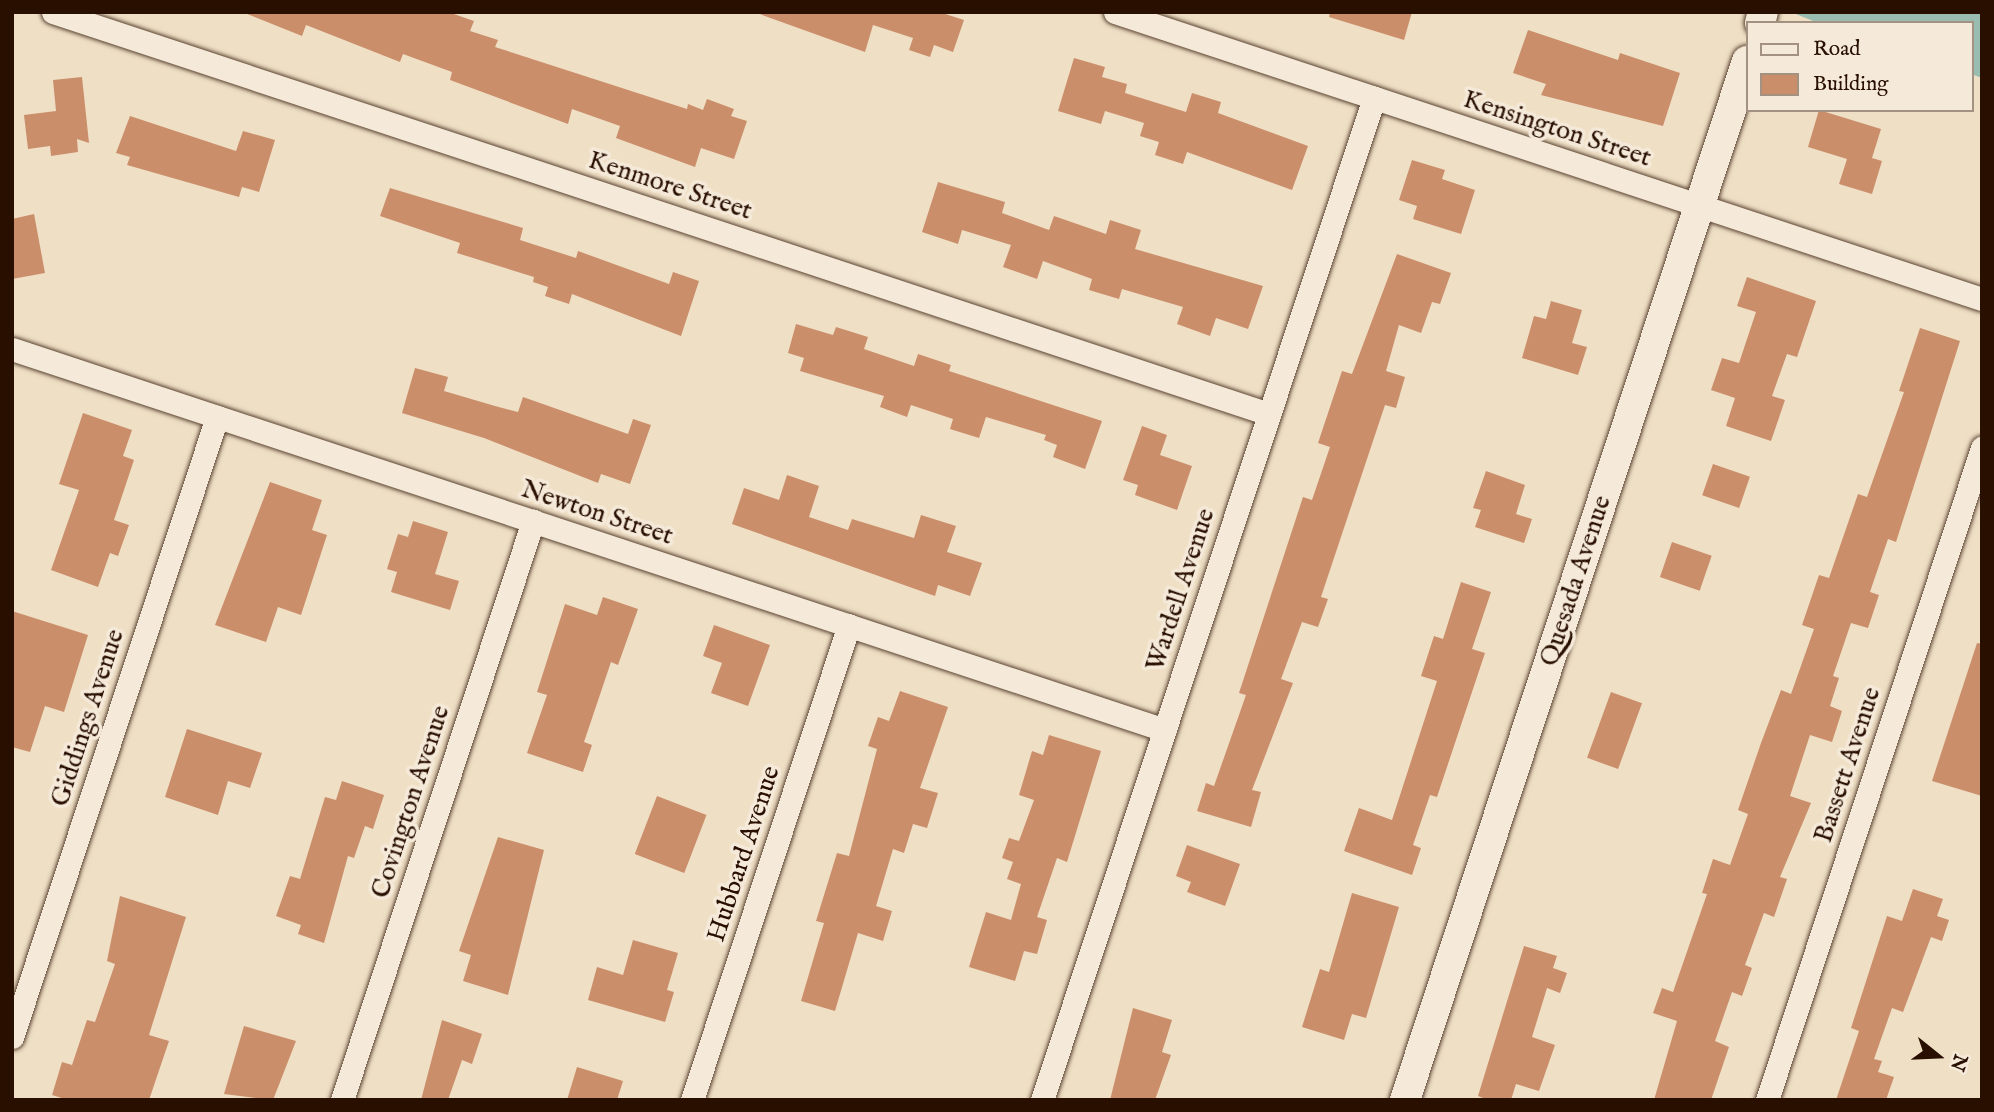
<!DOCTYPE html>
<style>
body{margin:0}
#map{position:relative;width:1994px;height:1112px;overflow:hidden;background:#efdfc5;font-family:"IM FELL English",serif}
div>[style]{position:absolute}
.water>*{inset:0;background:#9abdb1}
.building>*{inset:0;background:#cb8e6b;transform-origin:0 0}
.roads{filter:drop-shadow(0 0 2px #5a4331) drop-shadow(0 0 2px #5a4331)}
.minor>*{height:23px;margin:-11.5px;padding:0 11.5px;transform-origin:11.5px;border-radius:11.5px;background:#f5ead9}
.tertiary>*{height:30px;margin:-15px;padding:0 15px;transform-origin:15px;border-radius:15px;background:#f5ead9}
span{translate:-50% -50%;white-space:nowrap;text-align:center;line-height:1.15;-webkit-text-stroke:7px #f5ead9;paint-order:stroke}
.street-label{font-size:26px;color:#290f00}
.frame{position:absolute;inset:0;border:14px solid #290f00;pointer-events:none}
.legend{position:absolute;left:1746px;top:21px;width:228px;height:91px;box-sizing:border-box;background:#f5ead9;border:2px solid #a39282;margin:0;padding:9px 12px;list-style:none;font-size:21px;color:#290f00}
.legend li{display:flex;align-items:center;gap:14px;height:35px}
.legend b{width:35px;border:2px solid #a39282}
.north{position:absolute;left:1903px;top:1021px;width:70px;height:70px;-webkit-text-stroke:5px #f5ead9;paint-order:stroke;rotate:108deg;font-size:19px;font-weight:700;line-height:28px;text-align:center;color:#290f00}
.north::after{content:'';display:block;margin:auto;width:24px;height:32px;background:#290f00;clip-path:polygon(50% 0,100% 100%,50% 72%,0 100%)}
</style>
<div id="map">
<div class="water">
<div style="clip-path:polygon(1791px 12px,1982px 12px,1982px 78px,1971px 74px,1971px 23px,1818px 23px)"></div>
</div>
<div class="building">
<div style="clip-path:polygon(242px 12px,448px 12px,474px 21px,470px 31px,498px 40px,495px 47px,687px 109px,688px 104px,703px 110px,707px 99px,734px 109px,731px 116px,747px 121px,734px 159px,701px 148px,695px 167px,616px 138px,620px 126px,572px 109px,568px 124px,450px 80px,452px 72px,403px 54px,400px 62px,306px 25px,302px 36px)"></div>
<div style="clip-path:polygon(754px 12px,939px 12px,964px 20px,953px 52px,934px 45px,930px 57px,909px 50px,913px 38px,873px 25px,865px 52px)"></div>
<div style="clip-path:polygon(1330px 12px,1412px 12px,1404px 40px,1329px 17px)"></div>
<div style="clip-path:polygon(1528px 30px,1618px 60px,1620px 53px,1680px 73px,1663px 126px,1541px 95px,1546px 84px,1513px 73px)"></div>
<div style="clip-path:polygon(1074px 58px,1105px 67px,1102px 77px,1127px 84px,1125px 93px,1186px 112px,1192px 93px,1221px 102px,1218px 113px,1308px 146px,1292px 190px,1187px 152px,1183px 164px,1155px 155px,1159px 142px,1140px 136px,1144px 123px,1105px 111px,1101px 124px,1058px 111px)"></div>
<div style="clip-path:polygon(82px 77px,89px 143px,77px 139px,78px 152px,51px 156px,50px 146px,28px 149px,24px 115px,56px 111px,53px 80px)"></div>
<div style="clip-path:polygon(1819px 110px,1881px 129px,1872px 158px,1882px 161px,1872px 194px,1839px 184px,1847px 159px,1808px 147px)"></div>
<div style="clip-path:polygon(130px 116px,236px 151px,243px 131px,275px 140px,259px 192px,242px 187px,239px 197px,127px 165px,130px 157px,116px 153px)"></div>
<div style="clip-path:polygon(1412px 160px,1445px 170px,1442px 179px,1475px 190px,1461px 234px,1413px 219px,1417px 206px,1399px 200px)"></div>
<div style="clip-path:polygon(938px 182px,1005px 202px,1002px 213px,1049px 230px,1054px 216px,1106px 234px,1110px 220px,1141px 230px,1135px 249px,1263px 286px,1248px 329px,1216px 318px,1210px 336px,1177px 324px,1183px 307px,1122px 289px,1119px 299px,1089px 290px,1092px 279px,1043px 261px,1037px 279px,1003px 267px,1011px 245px,962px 230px,958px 244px,922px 232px)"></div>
<div style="clip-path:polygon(390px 188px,523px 228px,520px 240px,576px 258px,578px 251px,669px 284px,673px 272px,699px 281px,681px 336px,572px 294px,569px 304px,545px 296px,548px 287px,533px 282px,534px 277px,457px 253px,460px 243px,380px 216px)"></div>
<div style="clip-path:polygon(34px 214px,45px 273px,12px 279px,12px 219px)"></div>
<div style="clip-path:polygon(1397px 254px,1451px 273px,1440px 304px,1432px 302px,1421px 333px,1399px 325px,1386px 371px,1405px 377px,1396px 408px,1385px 405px,1321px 597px,1328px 599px,1318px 627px,1302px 622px,1281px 679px,1293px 683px,1252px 790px,1261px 792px,1251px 827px,1197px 811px,1206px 783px,1214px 786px,1246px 695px,1239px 693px,1303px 497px,1312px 500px,1330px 447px,1318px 443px,1342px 371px,1352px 374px)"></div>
<div style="clip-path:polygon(1747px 277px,1816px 301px,1797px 357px,1787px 354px,1772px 396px,1785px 400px,1771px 441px,1726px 426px,1735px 398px,1711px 390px,1722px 358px,1739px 363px,1756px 312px,1737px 306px)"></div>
<div style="clip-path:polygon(1551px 301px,1582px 310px,1572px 343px,1587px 347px,1578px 375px,1522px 358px,1534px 316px,1546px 319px)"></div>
<div style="clip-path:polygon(796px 324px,833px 335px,836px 327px,868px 337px,864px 349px,914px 366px,918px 354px,951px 365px,949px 371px,1102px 421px,1085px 469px,1053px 457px,1057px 445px,1044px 440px,1046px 435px,986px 417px,979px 438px,950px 429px,953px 419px,911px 405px,907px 417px,880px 407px,884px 396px,800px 371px,804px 358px,788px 353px)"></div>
<div style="clip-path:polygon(1920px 328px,1960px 341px,1896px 542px,1888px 539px,1870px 592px,1879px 595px,1868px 628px,1851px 623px,1833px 676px,1839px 678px,1830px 706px,1842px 711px,1832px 742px,1810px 735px,1790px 796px,1811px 803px,1780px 877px,1787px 879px,1774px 917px,1764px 913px,1745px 965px,1752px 968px,1742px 996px,1732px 992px,1715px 1041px,1729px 1047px,1711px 1100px,1654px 1100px,1677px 1021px,1653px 1013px,1662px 988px,1673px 992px,1707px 894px,1702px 893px,1713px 859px,1730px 865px,1748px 814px,1738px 810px,1761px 743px,1781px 690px,1791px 694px,1814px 629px,1802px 625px,1819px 575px,1829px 578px,1858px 494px,1867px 497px,1904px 392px,1899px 391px)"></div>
<div style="clip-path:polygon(415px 368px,448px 377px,444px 391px,495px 406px,518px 412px,523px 397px,628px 434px,633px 419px,651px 425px,630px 484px,601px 474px,598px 483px,484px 438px,402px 413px)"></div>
<div style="clip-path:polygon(83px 413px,132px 430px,123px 456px,134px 460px,114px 520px,129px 525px,118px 556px,110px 553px,98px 587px,51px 570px,79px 490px,59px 484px)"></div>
<div style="clip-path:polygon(1142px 426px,1167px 435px,1160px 455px,1192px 466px,1177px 510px,1135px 495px,1138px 485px,1123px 480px)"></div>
<div style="left:1713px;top:464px;width:39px;height:33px;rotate:19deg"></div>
<div style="clip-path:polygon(1486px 471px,1525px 485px,1516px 514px,1532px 519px,1524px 543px,1475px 527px,1481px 510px,1473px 508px)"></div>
<div style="clip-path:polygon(787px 475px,819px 486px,809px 517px,848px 530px,852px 519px,914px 538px,921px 515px,956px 526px,947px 552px,982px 563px,970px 596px,938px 585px,935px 596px,732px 524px,744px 488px,779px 500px)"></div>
<div style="clip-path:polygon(270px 482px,322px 500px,312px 530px,327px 535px,301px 615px,278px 607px,266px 642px,215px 625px)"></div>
<div style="clip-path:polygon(413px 521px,448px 532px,435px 574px,459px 581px,450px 610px,391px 592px,397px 572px,387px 569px,398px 534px,408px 537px)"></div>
<div style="left:1672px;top:542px;width:42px;height:37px;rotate:19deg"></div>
<div style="clip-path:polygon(1461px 582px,1491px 592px,1472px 649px,1485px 653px,1437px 797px,1430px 795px,1413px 845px,1421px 848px,1412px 875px,1344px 851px,1359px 808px,1392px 820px,1437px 681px,1421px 676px,1434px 636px,1443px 639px)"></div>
<div style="clip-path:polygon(603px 597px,638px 609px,618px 665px,611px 662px,584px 742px,592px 745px,583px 772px,527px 753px,547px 695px,537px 692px,565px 604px,597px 615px)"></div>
<div style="clip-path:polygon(12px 611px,88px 635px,64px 712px,45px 706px,30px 752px,12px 747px)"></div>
<div style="clip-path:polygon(714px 625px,770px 645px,748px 706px,711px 693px,722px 663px,703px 656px)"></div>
<div style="clip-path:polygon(1977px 643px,1982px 644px,1982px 796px,1932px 781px)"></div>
<div style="clip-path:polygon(900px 691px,948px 707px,920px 788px,938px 793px,927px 828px,913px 824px,904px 853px,893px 849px,876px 906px,892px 911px,883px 941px,858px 933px,835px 1011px,801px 1001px,824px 923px,816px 921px,837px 853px,849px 856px,877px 749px,868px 746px,878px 717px,889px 721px)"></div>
<div style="left:1611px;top:692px;width:33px;height:70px;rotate:20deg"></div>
<div style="clip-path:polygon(187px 729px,262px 753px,250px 788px,228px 781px,218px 815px,165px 797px)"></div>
<div style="clip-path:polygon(1049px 735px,1101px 751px,1067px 862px,1057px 858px,1037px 917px,1047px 920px,1037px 954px,1024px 951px,1015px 981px,969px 967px,986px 912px,1011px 920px,1021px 884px,1007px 879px,1013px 862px,1002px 858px,1009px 838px,1019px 841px,1034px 800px,1019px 795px,1032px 751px,1043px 755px)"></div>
<div style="clip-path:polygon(342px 781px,384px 795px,373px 829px,365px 826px,354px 858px,348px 856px,324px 943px,298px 934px,301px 925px,276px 916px,290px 876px,300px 879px,325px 797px,336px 800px)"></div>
<div style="left:657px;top:796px;width:53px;height:62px;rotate:21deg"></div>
<div style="clip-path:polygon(498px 837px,544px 850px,508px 995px,463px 981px,471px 955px,459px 951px)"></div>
<div style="clip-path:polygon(1187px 845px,1240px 864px,1225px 906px,1187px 892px,1191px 882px,1176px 876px)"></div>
<div style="clip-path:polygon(1913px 889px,1943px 899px,1937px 916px,1949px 920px,1942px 941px,1931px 937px,1903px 1012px,1892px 1008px,1874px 1059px,1882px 1061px,1878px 1072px,1894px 1077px,1886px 1100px,1836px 1100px,1859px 1031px,1851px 1028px,1887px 916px,1902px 921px)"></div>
<div style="clip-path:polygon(1352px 893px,1399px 907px,1366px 1018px,1352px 1014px,1344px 1040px,1302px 1027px,1320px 969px,1329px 972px)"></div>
<div style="clip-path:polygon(120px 896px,186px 917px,149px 1035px,169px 1041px,149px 1100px,68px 1100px,52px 1095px,62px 1062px,72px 1065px,87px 1020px,95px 1022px,115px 964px,107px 961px)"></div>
<div style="clip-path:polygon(633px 940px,678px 953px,667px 990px,674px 992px,665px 1022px,588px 1000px,597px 967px,623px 975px)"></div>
<div style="clip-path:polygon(1524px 946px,1557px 956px,1553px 968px,1567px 973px,1560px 993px,1547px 988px,1532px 1037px,1555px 1045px,1539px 1091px,1516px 1084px,1511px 1100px,1488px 1100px,1478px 1096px)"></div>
<div style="clip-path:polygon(1133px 1008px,1172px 1020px,1162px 1052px,1171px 1055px,1155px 1100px,1110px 1100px)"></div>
<div style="clip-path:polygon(442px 1020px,482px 1034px,472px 1064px,462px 1060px,448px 1100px,421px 1100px)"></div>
<div style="clip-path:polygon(244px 1026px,296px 1041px,273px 1100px,224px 1094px)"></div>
<div style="clip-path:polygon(577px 1067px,623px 1081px,617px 1100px,567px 1100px)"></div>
</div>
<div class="roads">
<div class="minor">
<div style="left:53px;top:12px;width:1281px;rotate:18.29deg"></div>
<div style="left:1115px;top:12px;width:913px;rotate:18.32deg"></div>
<div style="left:12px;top:349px;width:1214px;rotate:18.29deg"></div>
<div style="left:12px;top:1037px;width:653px;rotate:-71.7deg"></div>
<div style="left:342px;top:1100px;width:610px;rotate:-71.74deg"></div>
<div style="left:692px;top:1100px;width:500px;rotate:-71.71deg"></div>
<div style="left:1042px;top:1100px;width:1056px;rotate:-71.67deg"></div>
<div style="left:1767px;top:1100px;width:687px;rotate:-71.75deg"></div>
</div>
<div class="tertiary">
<div style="left:1760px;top:23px;width:11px;rotate:-75deg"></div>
<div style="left:1405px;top:1100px;width:1094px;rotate:-71.78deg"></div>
</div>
</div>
<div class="street-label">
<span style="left:1557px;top:129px;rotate:18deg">Kensington Street</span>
<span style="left:670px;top:186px;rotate:18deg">Kenmore Street</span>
<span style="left:597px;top:513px;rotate:18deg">Newton Street</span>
<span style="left:1576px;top:581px;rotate:-72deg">Quesada Avenue</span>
<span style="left:1181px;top:590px;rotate:-72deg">Wardell Avenue</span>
<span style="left:88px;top:718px;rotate:-72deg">Giddings Avenue</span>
<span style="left:1848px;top:765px;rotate:-72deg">Bassett Avenue</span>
<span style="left:411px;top:802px;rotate:-72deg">Covington Avenue</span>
<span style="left:744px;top:854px;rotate:-72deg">Hubbard Avenue</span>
</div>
<div class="frame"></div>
<ul class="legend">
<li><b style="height:9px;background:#f5ead9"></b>Road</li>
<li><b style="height:19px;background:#cb8e6b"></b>Building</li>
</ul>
<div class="north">N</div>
</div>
